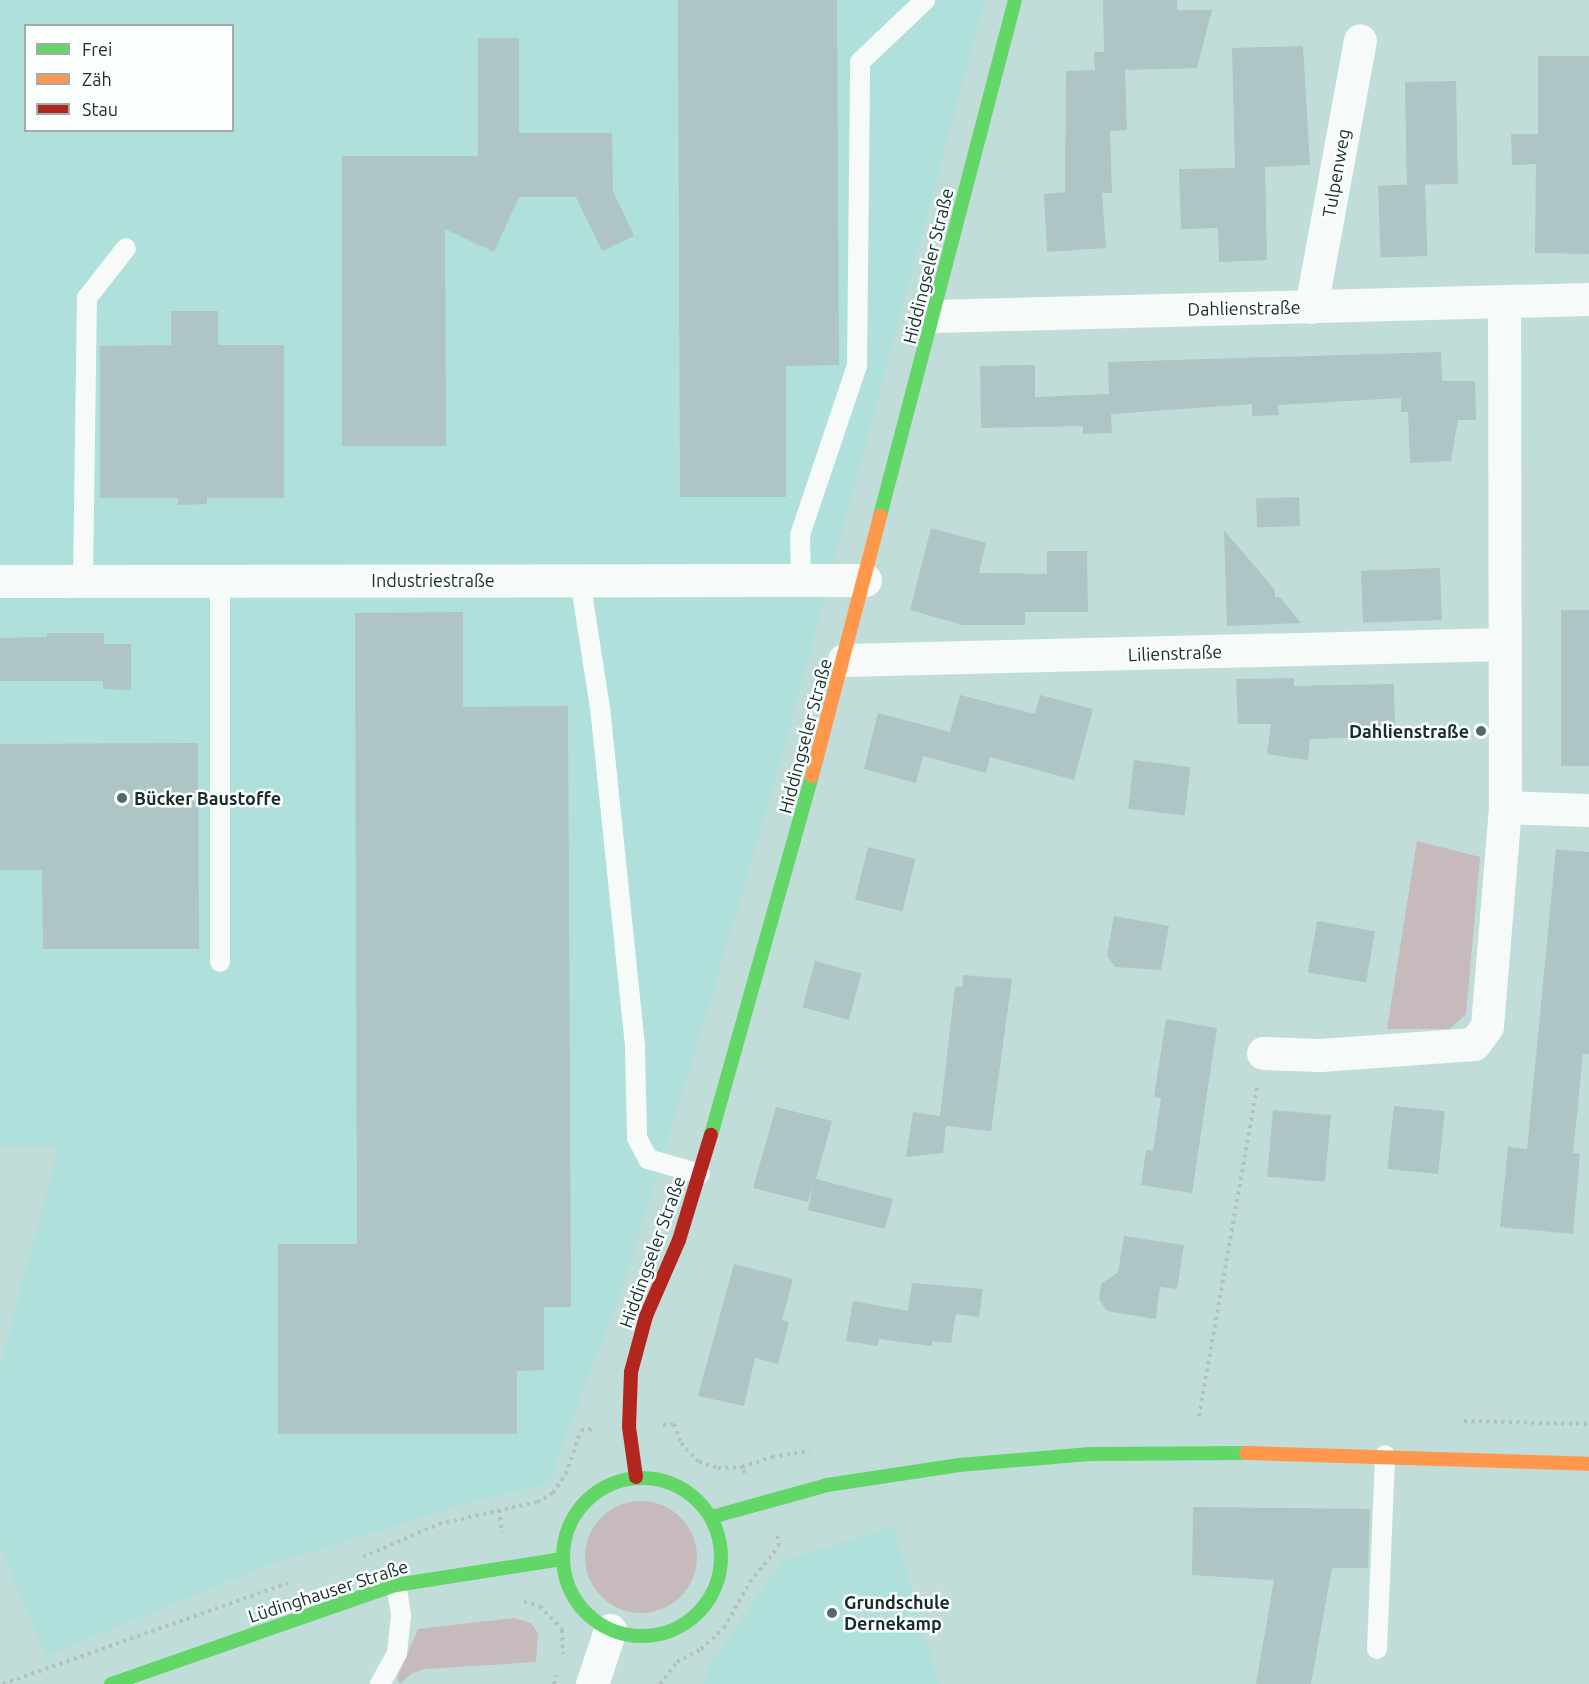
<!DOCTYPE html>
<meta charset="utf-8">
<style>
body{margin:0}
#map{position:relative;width:1589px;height:1684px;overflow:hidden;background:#c0ddda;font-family:Ubuntu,sans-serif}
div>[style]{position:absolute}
.built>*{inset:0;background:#b0e0db}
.green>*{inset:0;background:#c7babc}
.round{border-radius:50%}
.building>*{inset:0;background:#aec4c5;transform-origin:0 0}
.path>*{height:4px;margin-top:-2px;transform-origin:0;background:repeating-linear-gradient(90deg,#b5c0be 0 3px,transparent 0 7.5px)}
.lane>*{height:20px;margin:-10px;padding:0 10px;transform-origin:10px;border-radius:10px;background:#f6faf9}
.street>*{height:33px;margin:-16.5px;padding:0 16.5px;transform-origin:16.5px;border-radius:16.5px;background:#f6faf9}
.fast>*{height:14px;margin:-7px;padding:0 7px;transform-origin:7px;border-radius:7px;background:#63d668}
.fast>.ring{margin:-7px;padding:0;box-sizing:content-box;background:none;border:14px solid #63d668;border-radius:50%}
.slow>*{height:14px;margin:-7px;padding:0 7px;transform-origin:7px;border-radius:7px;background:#ff974d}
.jam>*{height:14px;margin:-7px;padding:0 7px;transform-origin:7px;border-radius:7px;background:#b3261e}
.dots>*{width:16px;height:16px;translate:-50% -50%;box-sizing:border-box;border:3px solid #fafffe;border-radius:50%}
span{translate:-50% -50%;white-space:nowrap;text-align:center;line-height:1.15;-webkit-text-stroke:5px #fafffe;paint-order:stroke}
.street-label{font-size:18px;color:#182d2b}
.poi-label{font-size:18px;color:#182d2b;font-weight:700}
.right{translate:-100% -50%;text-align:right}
.left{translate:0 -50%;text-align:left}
.legend{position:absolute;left:24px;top:24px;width:210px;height:108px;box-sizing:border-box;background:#fafffe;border:2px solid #a0abaa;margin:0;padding:8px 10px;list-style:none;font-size:18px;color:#182d2b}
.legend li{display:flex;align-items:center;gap:12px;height:30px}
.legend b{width:30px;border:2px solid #a0abaa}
</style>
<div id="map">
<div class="built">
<div style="clip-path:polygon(evenodd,0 0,985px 0,782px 756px,711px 1000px,624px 1283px,548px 1484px,471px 1502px,263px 1567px,46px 1656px,0 1546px,0 1368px,59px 1146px,0 1146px,0 0,26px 26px,232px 26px,232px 130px,26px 130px,26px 26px)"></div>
<div style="clip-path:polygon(893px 1527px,939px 1684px,703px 1684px,710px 1665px,782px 1561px)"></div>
</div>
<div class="green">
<div style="clip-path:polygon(1417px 841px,1480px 857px,1466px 1014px,1450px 1029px,1387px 1029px)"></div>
<div class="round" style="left:585px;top:1501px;width:112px;height:112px"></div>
<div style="clip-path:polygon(514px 1618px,531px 1623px,538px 1633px,536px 1662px,424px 1669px,411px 1674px,400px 1684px,397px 1678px,418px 1629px)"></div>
</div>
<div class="building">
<div style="clip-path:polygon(678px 0,837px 0,839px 365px,786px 366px,786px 497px,680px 497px)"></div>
<div style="clip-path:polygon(1103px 0,1177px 0,1177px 10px,1212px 10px,1197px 68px,1125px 70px,1127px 130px,1110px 131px,1112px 193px,1102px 193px,1106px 248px,1047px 252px,1044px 194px,1065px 192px,1066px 71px,1095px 70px,1094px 52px,1104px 52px)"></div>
<div style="clip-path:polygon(478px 38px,519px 38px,519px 133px,612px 133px,613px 191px,634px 236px,602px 251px,576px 197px,519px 197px,494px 252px,445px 229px,446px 446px,342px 446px,342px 156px,478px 156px)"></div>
<div style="clip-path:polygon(1303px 46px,1310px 165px,1265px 167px,1267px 260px,1219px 262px,1218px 228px,1181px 229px,1179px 169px,1235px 168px,1232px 48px)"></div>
<div style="clip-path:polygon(1538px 56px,1589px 56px,1589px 254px,1535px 253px,1536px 164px,1512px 165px,1511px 134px,1538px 134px)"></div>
<div style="left:1456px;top:81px;width:103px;height:51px;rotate:89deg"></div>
<div style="left:1425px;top:184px;width:72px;height:47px;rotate:88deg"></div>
<div style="clip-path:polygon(171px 311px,218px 311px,218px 345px,284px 345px,284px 498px,207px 498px,207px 504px,178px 505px,178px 498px,100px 498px,100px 346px,171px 345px)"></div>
<div style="clip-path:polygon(1441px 352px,1442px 381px,1475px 381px,1476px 420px,1458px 420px,1451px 461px,1410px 463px,1408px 412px,1401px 412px,1401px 398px,1278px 405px,1279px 415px,1252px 416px,1252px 404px,1111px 414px,1112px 433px,1083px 434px,1083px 426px,981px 428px,980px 366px,1035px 365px,1035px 397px,1109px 394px,1108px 362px)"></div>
<div style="left:1299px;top:497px;width:29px;height:43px;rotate:88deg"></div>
<div style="clip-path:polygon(931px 528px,986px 543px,979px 573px,1047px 574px,1047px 551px,1087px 551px,1088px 612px,1025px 612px,1025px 625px,963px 625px,910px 610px)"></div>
<div style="clip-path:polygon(1224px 530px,1275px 590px,1275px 597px,1280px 597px,1301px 623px,1227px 626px)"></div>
<div style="left:1440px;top:568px;width:52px;height:79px;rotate:88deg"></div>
<div style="left:1561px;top:610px;width:28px;height:156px"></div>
<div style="clip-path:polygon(463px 612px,463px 707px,568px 706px,571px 1307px,544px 1307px,544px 1370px,517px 1371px,517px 1434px,278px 1434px,278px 1244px,357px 1244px,355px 613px)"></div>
<div style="clip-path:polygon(47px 633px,104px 633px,104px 644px,131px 644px,131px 690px,103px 689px,103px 681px,0 681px,0 638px,47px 637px)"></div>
<div style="clip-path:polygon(1294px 678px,1294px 686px,1394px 684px,1395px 736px,1310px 739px,1308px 760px,1267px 754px,1271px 724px,1238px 724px,1236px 679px)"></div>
<div style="clip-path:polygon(960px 695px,1035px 714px,1040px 695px,1093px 709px,1074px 780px,990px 757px,986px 773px,923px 756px,916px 783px,864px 769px,878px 713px,950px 732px)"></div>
<div style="clip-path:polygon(198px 743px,199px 949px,43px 949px,42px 870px,0 870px,0 744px)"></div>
<div style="left:1134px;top:760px;width:57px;height:49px;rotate:7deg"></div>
<div style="left:868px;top:847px;width:49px;height:54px;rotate:14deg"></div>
<div style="clip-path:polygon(1556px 849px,1589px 852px,1589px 1054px,1583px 1054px,1573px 1153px,1580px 1154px,1573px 1234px,1500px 1227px,1508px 1147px,1527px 1149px)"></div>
<div style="clip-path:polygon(1114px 916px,1169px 926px,1161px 970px,1115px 967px,1107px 955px)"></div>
<div style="left:1317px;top:921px;width:59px;height:52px;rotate:10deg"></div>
<div style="left:815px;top:961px;width:48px;height:48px;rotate:15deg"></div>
<div style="clip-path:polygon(963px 975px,1012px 979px,991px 1131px,946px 1126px,943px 1153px,906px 1157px,913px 1112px,940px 1116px,955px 986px,962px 987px)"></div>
<div style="clip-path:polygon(1166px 1019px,1217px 1028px,1192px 1193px,1141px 1185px,1146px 1150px,1153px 1151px,1161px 1098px,1154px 1097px)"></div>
<div style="left:1394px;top:1106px;width:51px;height:63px;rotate:6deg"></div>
<div style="clip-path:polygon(776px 1107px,832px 1121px,816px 1179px,893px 1199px,885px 1229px,808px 1210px,813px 1186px,808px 1202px,753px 1188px)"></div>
<div style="left:1273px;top:1110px;width:58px;height:67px;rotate:5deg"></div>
<div style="clip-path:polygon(1124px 1236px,1184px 1245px,1177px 1289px,1160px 1287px,1156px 1319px,1107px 1311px,1099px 1299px,1101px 1284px,1118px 1272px)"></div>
<div style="clip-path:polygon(734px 1264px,793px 1279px,782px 1320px,789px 1322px,778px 1364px,755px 1358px,744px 1406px,698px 1396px)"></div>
<div style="clip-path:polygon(912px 1283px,983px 1289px,979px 1317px,956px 1314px,951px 1343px,932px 1341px,932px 1346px,879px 1339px,878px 1346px,846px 1341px,853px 1301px,908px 1311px)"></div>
<div style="clip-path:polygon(1193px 1507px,1370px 1509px,1368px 1568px,1332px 1568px,1311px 1684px,1256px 1684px,1274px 1580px,1192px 1575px)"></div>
</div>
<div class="path">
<div style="left:1199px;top:1416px;width:335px;rotate:-80deg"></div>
<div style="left:1464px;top:1421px;width:125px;rotate:1.4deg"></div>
<div style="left:663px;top:1425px;width:11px;rotate:-5deg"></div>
<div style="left:674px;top:1424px;width:20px;rotate:70deg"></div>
<div style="left:681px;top:1443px;width:26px;rotate:47deg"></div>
<div style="left:699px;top:1462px;width:20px;rotate:18deg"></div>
<div style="left:718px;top:1468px;width:24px;rotate:-2deg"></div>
<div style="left:745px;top:1473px;width:7px;rotate:-117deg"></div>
<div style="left:742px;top:1467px;width:32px;rotate:-18deg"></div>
<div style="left:772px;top:1457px;width:38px;rotate:-9deg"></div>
<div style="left:499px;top:1510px;width:23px;rotate:83deg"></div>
<div style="left:363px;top:1557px;width:83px;rotate:-23.5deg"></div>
<div style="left:439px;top:1524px;width:100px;rotate:-12.7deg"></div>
<div style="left:537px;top:1502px;width:18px;rotate:-29deg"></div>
<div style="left:553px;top:1493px;width:23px;rotate:-56deg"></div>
<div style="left:566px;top:1474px;width:46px;rotate:-71.2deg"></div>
<div style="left:581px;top:1430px;width:15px;rotate:-4deg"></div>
<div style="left:524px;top:1602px;width:16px;rotate:14deg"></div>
<div style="left:540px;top:1606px;width:33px;rotate:47deg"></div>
<div style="left:562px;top:1630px;width:24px;rotate:88deg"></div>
<div style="left:3px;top:1684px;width:302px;rotate:-19.5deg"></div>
<div style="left:554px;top:1684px;width:9px;rotate:-72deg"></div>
<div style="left:660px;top:1684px;width:28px;rotate:-52deg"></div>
<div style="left:677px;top:1662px;width:27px;rotate:-28deg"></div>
<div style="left:701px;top:1649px;width:31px;rotate:-42deg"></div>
<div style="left:724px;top:1628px;width:53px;rotate:-60.5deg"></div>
<div style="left:750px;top:1582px;width:46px;rotate:-51.1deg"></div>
<div style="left:779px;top:1546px;width:14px;rotate:-98deg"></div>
</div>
<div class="lane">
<div style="left:801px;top:579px;width:44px;rotate:-91.3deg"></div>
<div style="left:800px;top:535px;width:178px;rotate:-71.4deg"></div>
<div style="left:857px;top:366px;width:304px;rotate:-89.4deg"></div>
<div style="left:860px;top:62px;width:90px;rotate:-43.6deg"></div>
<div style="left:580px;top:580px;width:129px;rotate:81.1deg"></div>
<div style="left:600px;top:707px;width:343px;rotate:84.1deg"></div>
<div style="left:635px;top:1048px;width:90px;rotate:88.7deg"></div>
<div style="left:637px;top:1138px;width:24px;rotate:62deg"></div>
<div style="left:648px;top:1159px;width:54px;rotate:16.1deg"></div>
<div style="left:83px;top:581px;width:283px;rotate:-89.2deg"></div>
<div style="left:87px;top:298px;width:63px;rotate:-52deg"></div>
<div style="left:220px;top:581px;width:381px;rotate:90deg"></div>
<div style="left:1377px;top:1649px;width:194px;rotate:-87.6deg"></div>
<div style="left:380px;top:1684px;width:35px;rotate:-61deg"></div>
<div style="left:397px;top:1653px;width:38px;rotate:-84deg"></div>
<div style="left:401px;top:1615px;width:30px;rotate:-99deg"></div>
</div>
<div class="street">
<div style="left:1311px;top:307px;width:271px;rotate:-79.6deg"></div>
<div style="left:934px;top:316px;width:655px;rotate:-1.49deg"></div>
<div style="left:0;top:581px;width:865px;rotate:-0.07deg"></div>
<div style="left:844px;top:660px;width:661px;rotate:-1.39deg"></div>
<div style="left:1505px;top:807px;width:84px;rotate:2deg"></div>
<div style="left:1263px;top:1053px;width:57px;rotate:2deg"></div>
<div style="left:1320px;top:1055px;width:154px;rotate:-4.1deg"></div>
<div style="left:1474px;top:1044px;width:22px;rotate:-54deg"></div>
<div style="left:1487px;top:1026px;width:220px;rotate:-85.3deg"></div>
<div style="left:1505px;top:807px;width:505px;rotate:-90.11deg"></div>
<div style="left:592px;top:1684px;width:57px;rotate:-71.6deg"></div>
</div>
<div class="fast">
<div style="left:880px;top:516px;width:533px;rotate:-75.34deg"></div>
<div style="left:711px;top:1135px;width:373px;rotate:-74.3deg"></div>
<div class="ring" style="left:563px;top:1478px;width:144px;height:144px"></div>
<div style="left:712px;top:1517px;width:119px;rotate:-15.5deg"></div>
<div style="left:827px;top:1485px;width:134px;rotate:-8.6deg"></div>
<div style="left:959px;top:1465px;width:131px;rotate:-4.8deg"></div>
<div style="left:1090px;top:1454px;width:156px;rotate:-0.4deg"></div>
<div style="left:111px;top:1684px;width:302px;rotate:-19.2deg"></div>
<div style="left:396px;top:1585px;width:168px;rotate:-8.9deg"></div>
</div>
<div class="slow">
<div style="left:812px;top:776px;width:269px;rotate:-75.3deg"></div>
<div style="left:1246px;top:1453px;width:343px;rotate:1.8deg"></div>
</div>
<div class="jam">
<div style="left:636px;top:1477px;width:50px;rotate:-98deg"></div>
<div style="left:629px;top:1427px;width:55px;rotate:-87.9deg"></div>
<div style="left:631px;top:1372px;width:58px;rotate:-75deg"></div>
<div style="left:646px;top:1316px;width:83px;rotate:-66.5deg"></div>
<div style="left:679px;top:1240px;width:110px;rotate:-73.1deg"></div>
</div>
<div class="dots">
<div style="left:1481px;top:731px;background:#536b68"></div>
<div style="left:122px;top:798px;background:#536b68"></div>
<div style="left:832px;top:1613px;background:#536b68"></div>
</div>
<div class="street-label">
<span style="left:1336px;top:173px;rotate:-80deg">Tulpenweg</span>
<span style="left:928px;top:266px;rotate:-76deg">Hiddingseler Straße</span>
<span style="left:1244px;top:308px;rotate:-1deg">Dahlienstraße</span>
<span style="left:433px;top:580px">Industriestraße</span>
<span style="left:1175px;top:653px;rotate:-2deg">Lilienstraße</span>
<span style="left:805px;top:736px;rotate:-75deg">Hiddingseler Straße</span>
<span style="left:652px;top:1252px;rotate:-70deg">Hiddingseler Straße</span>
<span style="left:328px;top:1591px;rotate:-18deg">Lüdinghauser Straße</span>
</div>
<div class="poi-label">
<span class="right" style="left:1469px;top:731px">Dahlienstraße</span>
<span class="left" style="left:134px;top:798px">Bücker Baustoffe</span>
<span class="left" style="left:844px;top:1613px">Grundschule<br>Dernekamp</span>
</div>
<ul class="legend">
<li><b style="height:8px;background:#63d668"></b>Frei</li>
<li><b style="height:8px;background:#ff974d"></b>Zäh</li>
<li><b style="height:8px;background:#b3261e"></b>Stau</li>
</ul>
</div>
